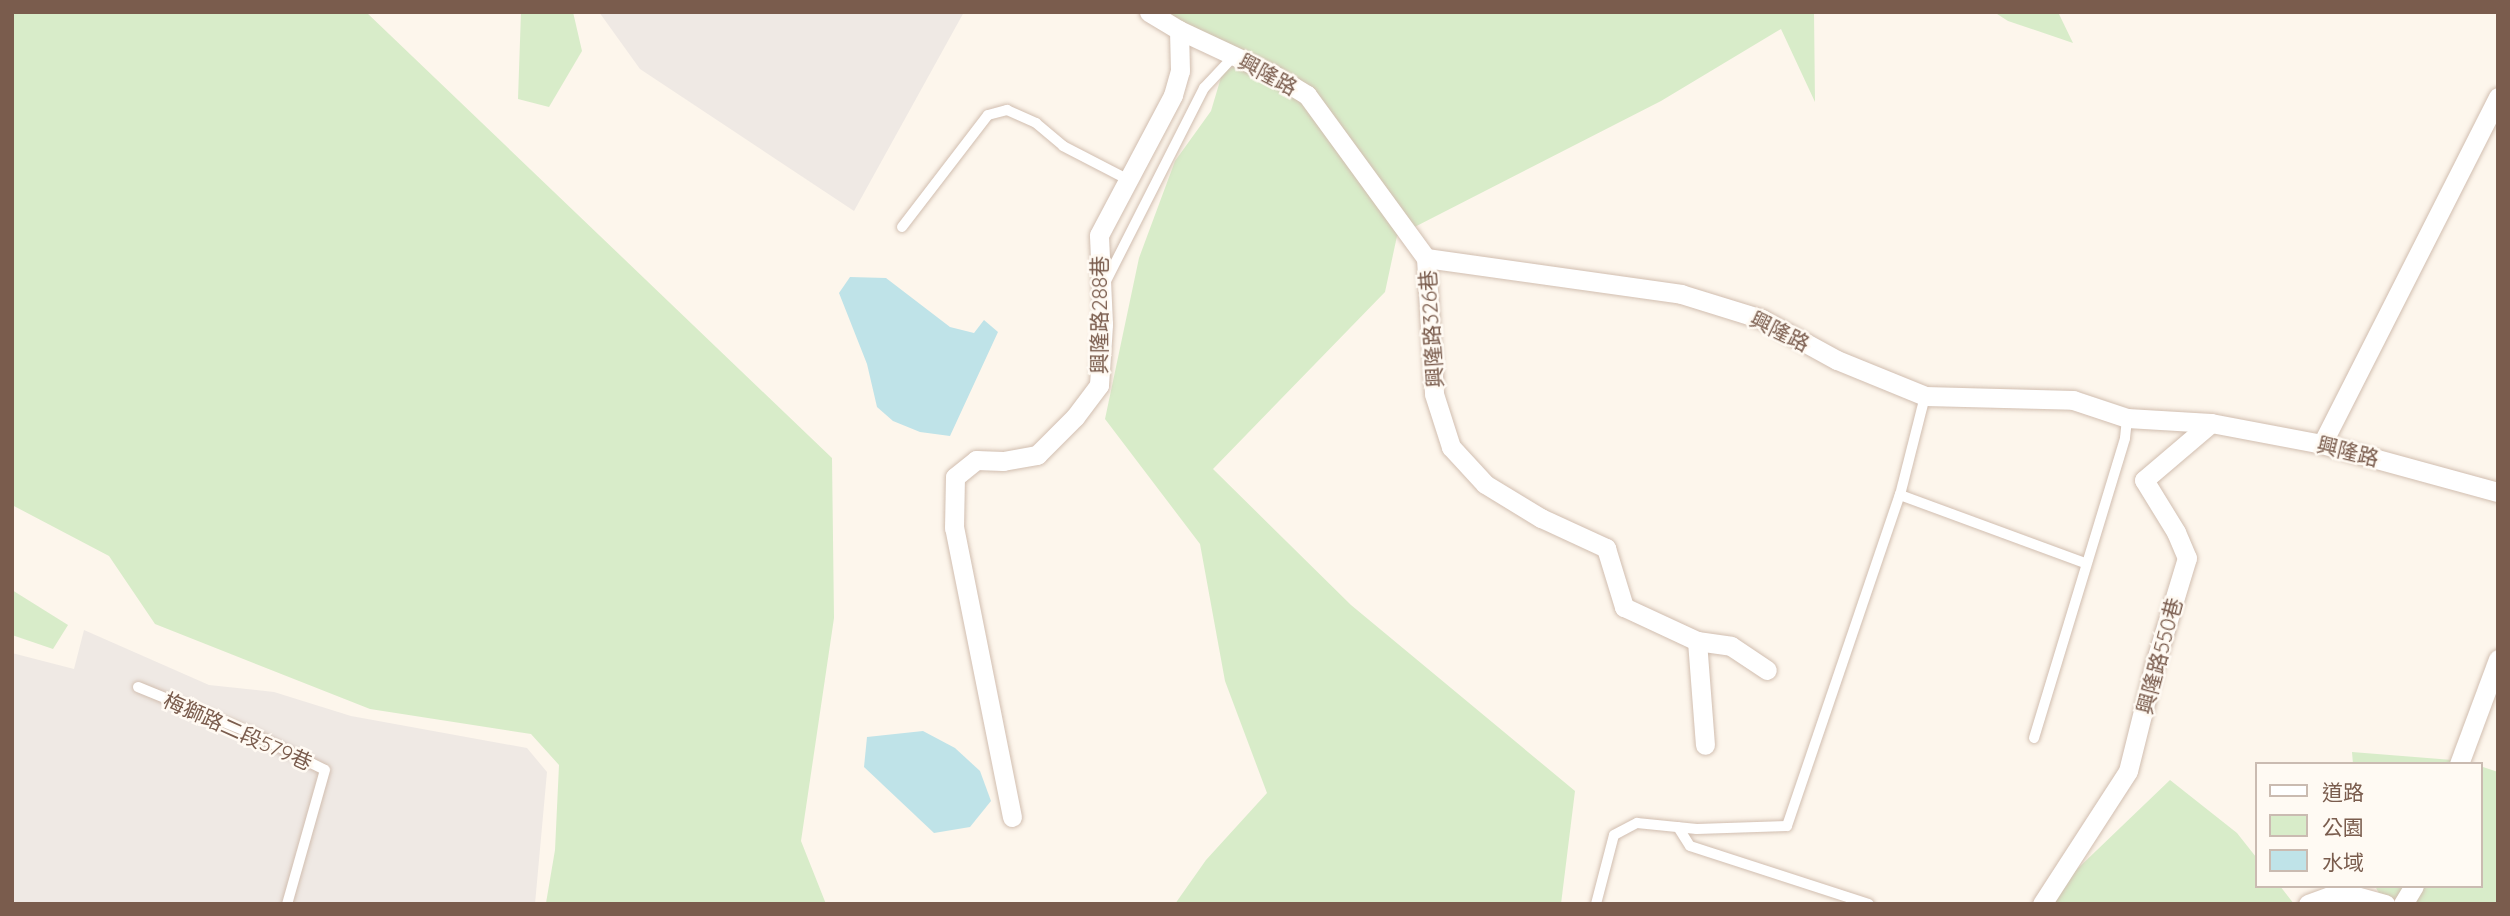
<!DOCTYPE html>
<meta charset="utf-8">
<style>
body{margin:0}
#map{position:relative;width:2510px;height:916px;overflow:hidden;background:#fdf6ec;font-family:Quicksand,"Noto Sans TC",sans-serif}
div>[style]{position:absolute}
.industrial>*{inset:0;background:#efe9e4}
.green>*{inset:0;background:#d8ecc9}
.water>*{inset:0;background:#bfe3e8}
.roads{filter:drop-shadow(0 0 2px #d1beb0) drop-shadow(0 0 2px #d1beb0)}
.service>*{height:10px;margin:-5px;padding:0 5px;transform-origin:5px;border-radius:5px;background:#fff}
.minor>*{height:19px;margin:-9.5px;padding:0 9.5px;transform-origin:9.5px;border-radius:9.5px;background:#fff}
span{translate:-50% -50%;white-space:nowrap;text-align:center;line-height:1.15;-webkit-text-stroke:5px #fffaf3;paint-order:stroke}
.street-label{font-size:21px;color:#7a5c4d}
.frame{position:absolute;inset:0;border:14px solid #7a5c4d;pointer-events:none}
.legend{position:absolute;left:2255px;top:762px;width:228px;height:126px;box-sizing:border-box;background:#fffaf3;border:2px solid #cabbb1;margin:0;padding:9px 12px;list-style:none;font-size:21px;color:#7a5c4d}
.legend li{display:flex;align-items:center;gap:14px;height:35px}
.legend b{width:35px;border:2px solid #cabbb1}
</style>
<div id="map">
<div class="industrial">
<div style="clip-path:polygon(599px 12px,964px 12px,854px 211px,640px 69px)"></div>
<div style="clip-path:polygon(84px 630px,209px 685px,274px 692px,351px 716px,527px 748px,547px 772px,535px 904px,12px 904px,12px 653px,74px 669px)"></div>
</div>
<div class="green">
<div style="clip-path:polygon(12px 12px,366px 12px,832px 458px,834px 618px,801px 841px,826px 904px,546px 903px,555px 850px,559px 765px,531px 734px,370px 709px,155px 624px,109px 556px,12px 505px)"></div>
<div style="clip-path:polygon(521px 12px,573px 12px,582px 51px,549px 107px,518px 99px)"></div>
<div style="clip-path:polygon(1166px 12px,1814px 12px,1815px 102px,1781px 29px,1661px 101px,1397px 236px,1385px 292px,1213px 469px,1351px 605px,1575px 791px,1561px 904px,1175px 904px,1206px 860px,1267px 793px,1225px 681px,1200px 544px,1105px 419px,1139px 258px,1175px 161px,1211px 111px,1230px 47px)"></div>
<div style="clip-path:polygon(1994px 12px,2058px 12px,2073px 43px,2008px 21px)"></div>
<div style="clip-path:polygon(12px 590px,68px 625px,53px 649px,12px 635px)"></div>
<div style="clip-path:polygon(2352px 752px,2465px 761px,2473px 764px,2353px 764px)"></div>
<div style="clip-path:polygon(2480px 766px,2498px 772px,2498px 904px,2385px 904px,2375px 886px,2480px 886px)"></div>
<div style="clip-path:polygon(2170px 780px,2237px 833px,2256px 857px,2256px 886px,2280px 886px,2294px 904px,2045px 904px,2048px 897px)"></div>
</div>
<div class="water">
<div style="clip-path:polygon(850px 277px,886px 278px,950px 327px,974px 333px,984px 320px,998px 332px,950px 436px,920px 432px,893px 421px,877px 407px,867px 364px,839px 293px)"></div>
<div style="clip-path:polygon(923px 731px,955px 748px,980px 771px,991px 801px,970px 827px,934px 833px,864px 767px,867px 737px)"></div>
</div>
<div class="roads">
<div class="service">
<div style="left:902px;top:227px;width:141px;rotate:-52.5deg"></div>
<div style="left:988px;top:115px;width:20px;rotate:-15deg"></div>
<div style="left:1007px;top:110px;width:32px;rotate:24deg"></div>
<div style="left:1036px;top:123px;width:35px;rotate:40deg"></div>
<div style="left:1063px;top:146px;width:74px;rotate:27.3deg"></div>
<div style="left:1105px;top:283px;width:219px;rotate:-63.1deg"></div>
<div style="left:1204px;top:88px;width:44px;rotate:-46.8deg"></div>
<div style="left:1900px;top:495px;width:197px;rotate:20.2deg"></div>
<div style="left:138px;top:687px;width:124px;rotate:22.2deg"></div>
<div style="left:253px;top:734px;width:80px;rotate:26.6deg"></div>
<div style="left:325px;top:770px;width:139px;rotate:105.8deg"></div>
<div style="left:2034px;top:738px;width:313px;rotate:-73.1deg"></div>
<div style="left:2125px;top:438px;width:20px;rotate:-84deg"></div>
<div style="left:1678px;top:827px;width:22px;rotate:58deg"></div>
<div style="left:1690px;top:846px;width:188px;rotate:18deg"></div>
<div style="left:1596px;top:904px;width:71px;rotate:-75.4deg"></div>
<div style="left:1614px;top:835px;width:26px;rotate:-28deg"></div>
<div style="left:1637px;top:823px;width:60px;rotate:5.7deg"></div>
<div style="left:1697px;top:829px;width:90px;rotate:-1.9deg"></div>
<div style="left:1787px;top:826px;width:350px;rotate:-71.2deg"></div>
<div style="left:1900px;top:495px;width:102px;rotate:-75.8deg"></div>
</div>
<div class="minor">
<div style="left:1149px;top:12px;width:35px;rotate:31deg"></div>
<div style="left:1179px;top:30px;width:102px;rotate:25.1deg"></div>
<div style="left:1271px;top:73px;width:42px;rotate:31.4deg"></div>
<div style="left:1307px;top:95px;width:202px;rotate:53.9deg"></div>
<div style="left:1426px;top:258px;width:258px;rotate:8deg"></div>
<div style="left:1681px;top:294px;width:85px;rotate:17.2deg"></div>
<div style="left:1762px;top:319px;width:85px;rotate:28.7deg"></div>
<div style="left:1837px;top:360px;width:95px;rotate:22.2deg"></div>
<div style="left:1925px;top:396px;width:148px;rotate:1.5deg"></div>
<div style="left:2073px;top:400px;width:57px;rotate:18.4deg"></div>
<div style="left:2127px;top:418px;width:84px;rotate:3.4deg"></div>
<div style="left:2211px;top:423px;width:113px;rotate:10.7deg"></div>
<div style="left:2322px;top:444px;width:182px;rotate:15.3deg"></div>
<div style="left:1426px;top:258px;width:136px;rotate:86.6deg"></div>
<div style="left:1434px;top:394px;width:56px;rotate:72.2deg"></div>
<div style="left:1451px;top:447px;width:50px;rotate:47.4deg"></div>
<div style="left:1485px;top:484px;width:66px;rotate:31.3deg"></div>
<div style="left:1541px;top:518px;width:72px;rotate:24.8deg"></div>
<div style="left:1606px;top:548px;width:62px;rotate:73deg"></div>
<div style="left:1624px;top:607px;width:81px;rotate:25deg"></div>
<div style="left:1697px;top:641px;width:34px;rotate:8deg"></div>
<div style="left:1731px;top:646px;width:43px;rotate:33.7deg"></div>
<div style="left:2322px;top:444px;width:389px;rotate:-63.1deg"></div>
<div style="left:1697px;top:641px;width:104px;rotate:85.6deg"></div>
<div style="left:2459px;top:764px;width:112px;rotate:-69.6deg"></div>
<div style="left:1012px;top:817px;width:295px;rotate:-101.3deg"></div>
<div style="left:954px;top:528px;width:51px;rotate:-88.9deg"></div>
<div style="left:955px;top:477px;width:27px;rotate:-39deg"></div>
<div style="left:976px;top:460px;width:27px;rotate:2deg"></div>
<div style="left:1003px;top:461px;width:35px;rotate:-10deg"></div>
<div style="left:1037px;top:455px;width:54px;rotate:-45deg"></div>
<div style="left:1075px;top:417px;width:40px;rotate:-53deg"></div>
<div style="left:1099px;top:385px;width:61px;rotate:-86.2deg"></div>
<div style="left:1103px;top:324px;width:89px;rotate:-92.6deg"></div>
<div style="left:1099px;top:235px;width:158px;rotate:-62.1deg"></div>
<div style="left:1173px;top:95px;width:25px;rotate:-74deg"></div>
<div style="left:1180px;top:71px;width:41px;rotate:-91.4deg"></div>
<div style="left:2042px;top:904px;width:158px;rotate:-57.1deg"></div>
<div style="left:2128px;top:771px;width:111px;rotate:-76deg"></div>
<div style="left:2155px;top:663px;width:110px;rotate:-73.1deg"></div>
<div style="left:2187px;top:558px;width:28px;rotate:-113deg"></div>
<div style="left:2176px;top:532px;width:61px;rotate:-121.6deg"></div>
<div style="left:2144px;top:480px;width:88px;rotate:-40.4deg"></div>
<div style="left:2308px;top:904px;width:35px;rotate:-20deg"></div>
<div style="left:2341px;top:892px;width:46px;rotate:15.3deg"></div>
<div style="left:2403px;top:904px;width:21px;rotate:-59deg"></div>
</div>
</div>
<div class="street-label">
<span style="left:1268px;top:74px;rotate:28deg">興隆路</span>
<span style="left:1099px;top:315px;rotate:-90deg">興隆路288巷</span>
<span style="left:1431px;top:329px;rotate:-94deg">興隆路326巷</span>
<span style="left:1780px;top:331px;rotate:26deg">興隆路</span>
<span style="left:2348px;top:451px;rotate:14deg">興隆路</span>
<span style="left:2159px;top:656px;rotate:-75deg">興隆路550巷</span>
<span style="left:238px;top:731px;rotate:24deg">梅獅路二段579巷</span>
</div>
<div class="frame"></div>
<ul class="legend">
<li><b style="height:9px;background:#fff"></b>道路</li>
<li><b style="height:19px;background:#d8ecc9"></b>公園</li>
<li><b style="height:19px;background:#bfe3e8"></b>水域</li>
</ul>
</div>
